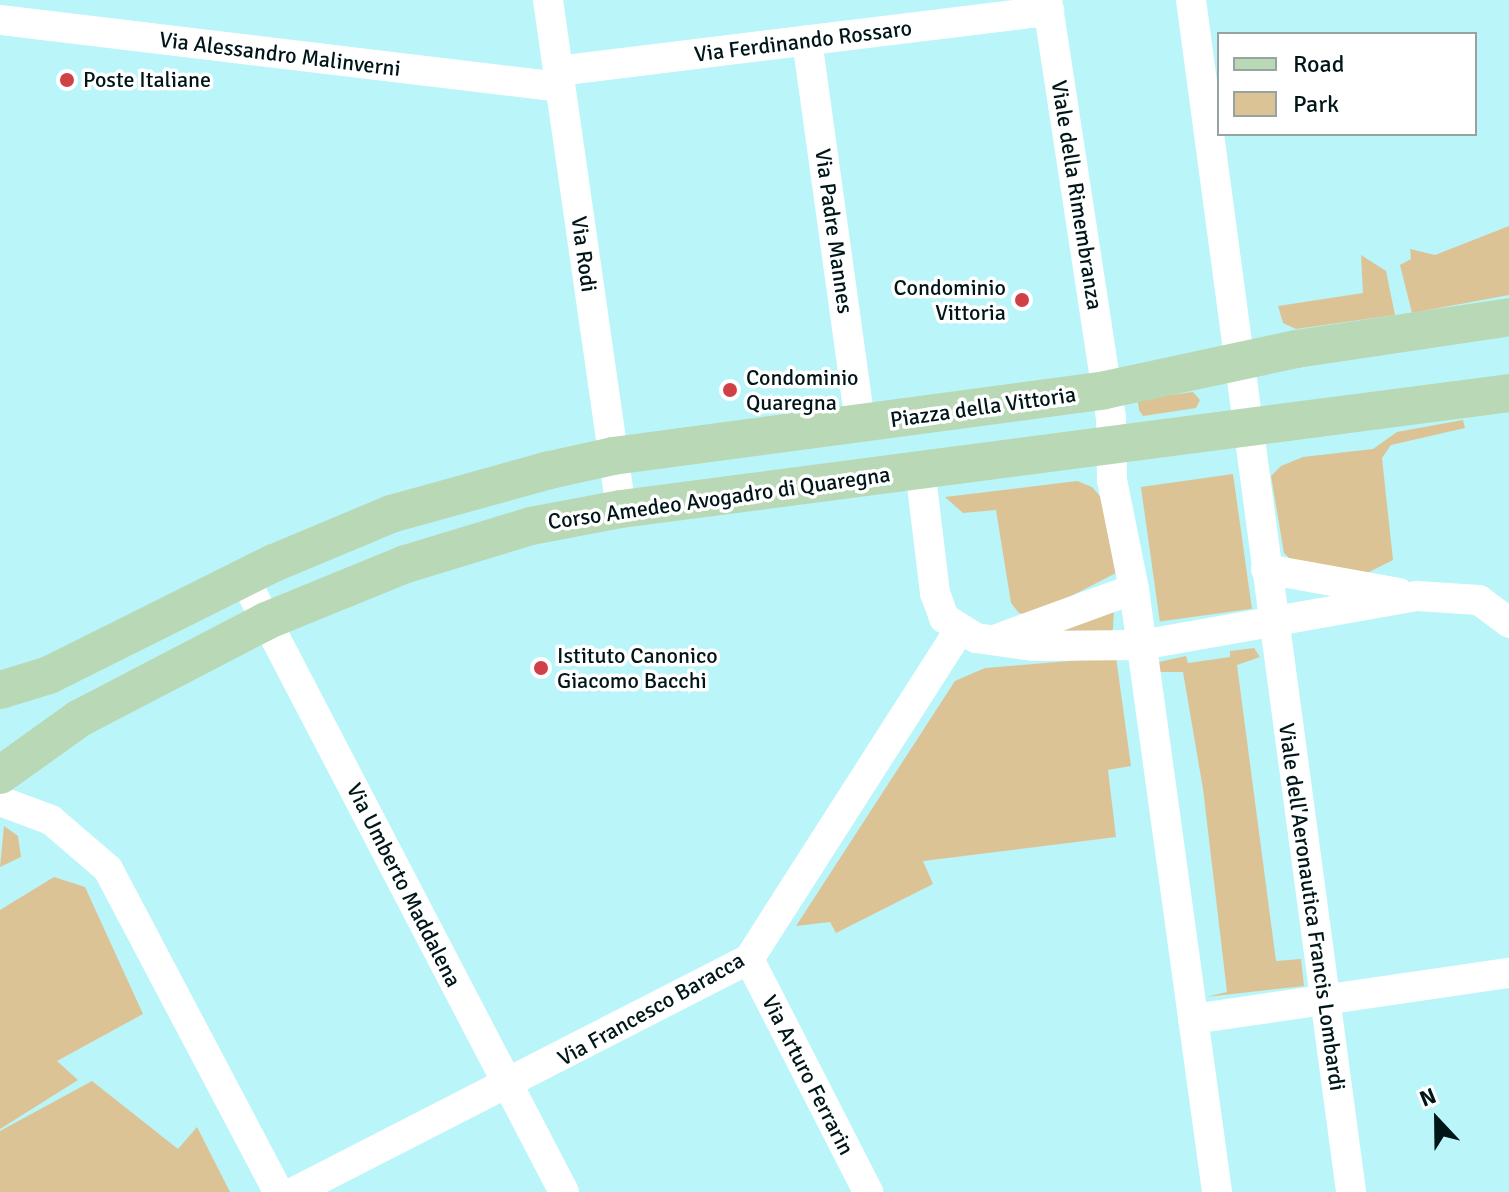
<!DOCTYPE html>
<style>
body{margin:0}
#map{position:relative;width:1509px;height:1192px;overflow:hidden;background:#baf5f9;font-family:Signika,sans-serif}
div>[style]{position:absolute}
.green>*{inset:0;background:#dcc396;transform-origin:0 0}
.minor>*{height:30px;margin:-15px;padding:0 15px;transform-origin:15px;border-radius:15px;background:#fff}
.major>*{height:38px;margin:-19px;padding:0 19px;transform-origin:19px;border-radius:19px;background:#b9d9b6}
.dots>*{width:22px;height:22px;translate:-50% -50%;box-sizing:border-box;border:4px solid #fff;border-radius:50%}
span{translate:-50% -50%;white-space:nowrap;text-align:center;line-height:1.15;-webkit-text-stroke:7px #fff;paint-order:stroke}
.street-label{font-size:22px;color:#011618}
.poi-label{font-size:22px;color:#011618}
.left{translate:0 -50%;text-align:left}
.right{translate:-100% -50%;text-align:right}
.legend{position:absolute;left:1217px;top:32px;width:260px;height:104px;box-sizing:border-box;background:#fff;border:2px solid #99a2a3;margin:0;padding:10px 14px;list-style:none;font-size:24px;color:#011618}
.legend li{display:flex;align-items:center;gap:16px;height:40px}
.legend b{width:40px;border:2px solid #99a2a3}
.north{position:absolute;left:1397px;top:1080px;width:80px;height:80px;-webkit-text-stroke:6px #fff;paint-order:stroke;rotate:338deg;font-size:22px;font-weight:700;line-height:32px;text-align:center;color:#011618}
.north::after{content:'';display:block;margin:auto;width:28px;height:36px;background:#011618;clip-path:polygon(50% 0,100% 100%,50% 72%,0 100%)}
</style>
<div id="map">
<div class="green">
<div style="clip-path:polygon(1509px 226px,1509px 295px,1412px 313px,1400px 265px,1411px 259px,1410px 249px,1435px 255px)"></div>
<div style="clip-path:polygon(1361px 255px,1386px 271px,1395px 315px,1296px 329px,1283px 323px,1278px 306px,1363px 293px)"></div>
<div style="clip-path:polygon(1193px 392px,1200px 400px,1196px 408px,1143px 416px,1139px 410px,1138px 402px,1149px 398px)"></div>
<div style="clip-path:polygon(1463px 420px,1465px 428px,1391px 445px,1382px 458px,1393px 560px,1367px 573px,1292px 561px,1284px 553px,1271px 476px,1281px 466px,1303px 457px,1373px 449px,1397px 432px)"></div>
<div style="left:1233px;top:474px;width:136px;height:93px;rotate:82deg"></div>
<div style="clip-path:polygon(1077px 481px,1092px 487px,1105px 502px,1116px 573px,1032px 616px,1019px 613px,1011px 603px,996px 510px,963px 513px,945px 497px)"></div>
<div style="clip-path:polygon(1114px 606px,1113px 629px,1107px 635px,1058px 630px)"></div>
<div style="clip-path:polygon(1254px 648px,1260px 657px,1237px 665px,1276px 961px,1301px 959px,1304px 986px,1206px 997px,1227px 992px,1203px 789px,1183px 672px,1160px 672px,1159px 662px,1186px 656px,1188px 663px,1230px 657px,1230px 651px)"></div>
<div style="clip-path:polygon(1116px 657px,1131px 766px,1108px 770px,1116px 837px,923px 861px,933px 884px,836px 933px,830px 922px,796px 926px,955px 681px,985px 668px)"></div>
<div style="clip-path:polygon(4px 826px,18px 836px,21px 857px,0 867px)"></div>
<div style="clip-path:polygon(54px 877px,85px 887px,143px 1014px,57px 1061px,78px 1080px,0 1129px,0 910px)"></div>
<div style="clip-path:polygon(92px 1081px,178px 1149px,197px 1127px,230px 1192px,0 1192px,0 1131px)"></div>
</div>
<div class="minor">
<div style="left:548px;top:0;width:514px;rotate:81.84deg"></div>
<div style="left:1047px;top:0;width:424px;rotate:81.3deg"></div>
<div style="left:1111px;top:419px;width:61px;rotate:89.1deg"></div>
<div style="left:1112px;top:480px;width:111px;rotate:78.6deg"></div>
<div style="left:1134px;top:589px;width:609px;rotate:82.16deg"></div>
<div style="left:1191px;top:0;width:1203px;rotate:82.35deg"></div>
<div style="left:0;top:20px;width:564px;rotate:6.82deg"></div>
<div style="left:807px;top:40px;width:387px;rotate:82.1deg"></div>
<div style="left:558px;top:71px;width:495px;rotate:-7deg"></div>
<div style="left:920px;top:469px;width:125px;rotate:83.1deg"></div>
<div style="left:935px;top:593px;width:27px;rotate:70deg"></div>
<div style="left:944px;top:618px;width:38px;rotate:32deg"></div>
<div style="left:976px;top:638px;width:59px;rotate:7.9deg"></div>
<div style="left:1034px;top:646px;width:107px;rotate:-0.5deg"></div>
<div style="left:1141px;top:645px;width:280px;rotate:-10.1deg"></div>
<div style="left:1417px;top:596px;width:62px;rotate:3.7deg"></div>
<div style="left:1479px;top:600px;width:38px;rotate:37deg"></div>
<div style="left:1266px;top:569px;width:135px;rotate:10.2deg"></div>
<div style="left:244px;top:578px;width:692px;rotate:62.47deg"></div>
<div style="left:997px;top:639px;width:146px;rotate:-20.1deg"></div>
<div style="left:0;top:801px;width:54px;rotate:20.4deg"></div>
<div style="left:51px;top:820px;width:75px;rotate:40.7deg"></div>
<div style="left:108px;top:869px;width:365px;rotate:62.2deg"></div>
<div style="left:749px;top:959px;width:262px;rotate:62.9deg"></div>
<div style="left:1193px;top:1019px;width:319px;rotate:-8.3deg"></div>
<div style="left:294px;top:1192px;width:511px;rotate:-27.12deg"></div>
<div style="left:749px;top:959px;width:388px;rotate:-57.4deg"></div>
</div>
<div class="major">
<div style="left:0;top:690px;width:51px;rotate:-17deg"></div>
<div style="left:49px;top:675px;width:251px;rotate:-26.5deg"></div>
<div style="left:274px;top:563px;width:127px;rotate:-22.7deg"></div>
<div style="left:391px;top:514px;width:165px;rotate:-15.5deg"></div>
<div style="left:550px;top:470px;width:65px;rotate:-12.5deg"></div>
<div style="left:613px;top:456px;width:496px;rotate:-7.6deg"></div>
<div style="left:1105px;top:390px;width:195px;rotate:-12.1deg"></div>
<div style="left:1296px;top:349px;width:215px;rotate:-8.5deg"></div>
<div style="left:0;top:775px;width:98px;rotate:-35.5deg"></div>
<div style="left:80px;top:718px;width:210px;rotate:-27.5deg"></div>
<div style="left:266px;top:621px;width:151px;rotate:-22.2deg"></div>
<div style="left:406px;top:564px;width:131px;rotate:-16.9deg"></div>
<div style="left:531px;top:526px;width:92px;rotate:-10.7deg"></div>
<div style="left:621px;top:509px;width:896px;rotate:-7.44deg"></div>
</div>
<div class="dots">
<div style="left:67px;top:80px;background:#d04047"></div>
<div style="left:1022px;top:300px;background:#d04047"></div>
<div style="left:730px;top:390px;background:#d04047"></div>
<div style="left:541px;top:668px;background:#d04047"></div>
</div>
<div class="street-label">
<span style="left:803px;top:41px;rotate:-7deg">Via Ferdinando Rossaro</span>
<span style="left:280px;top:54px;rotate:7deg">Via Alessandro Malinverni</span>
<span style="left:1077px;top:195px;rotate:81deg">Viale della Rimembranza</span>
<span style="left:834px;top:231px;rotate:82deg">Via Padre Mannes</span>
<span style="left:584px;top:254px;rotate:82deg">Via Rodi</span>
<span style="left:983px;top:407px;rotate:-8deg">Piazza della Vittoria</span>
<span style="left:719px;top:498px;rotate:-8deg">Corso Amedeo Avogadro di Quaregna</span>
<span style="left:404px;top:885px;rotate:63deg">Via Umberto Maddalena</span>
<span style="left:1312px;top:907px;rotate:82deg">Viale dell'Aeronautica Francis Lombardi</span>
<span style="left:651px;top:1009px;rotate:-29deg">Via Francesco Baracca</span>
<span style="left:808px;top:1075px;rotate:63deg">Via Arturo Ferrarin</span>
</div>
<div class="poi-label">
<span class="left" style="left:83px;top:80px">Poste Italiane</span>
<span class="right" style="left:1006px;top:300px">Condominio<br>Vittoria</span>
<span class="left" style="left:746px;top:390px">Condominio<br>Quaregna</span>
<span class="left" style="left:557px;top:668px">Istituto Canonico<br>Giacomo Bacchi</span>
</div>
<ul class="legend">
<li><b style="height:10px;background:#b9d9b6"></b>Road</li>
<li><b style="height:22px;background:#dcc396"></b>Park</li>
</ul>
<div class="north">N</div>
</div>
